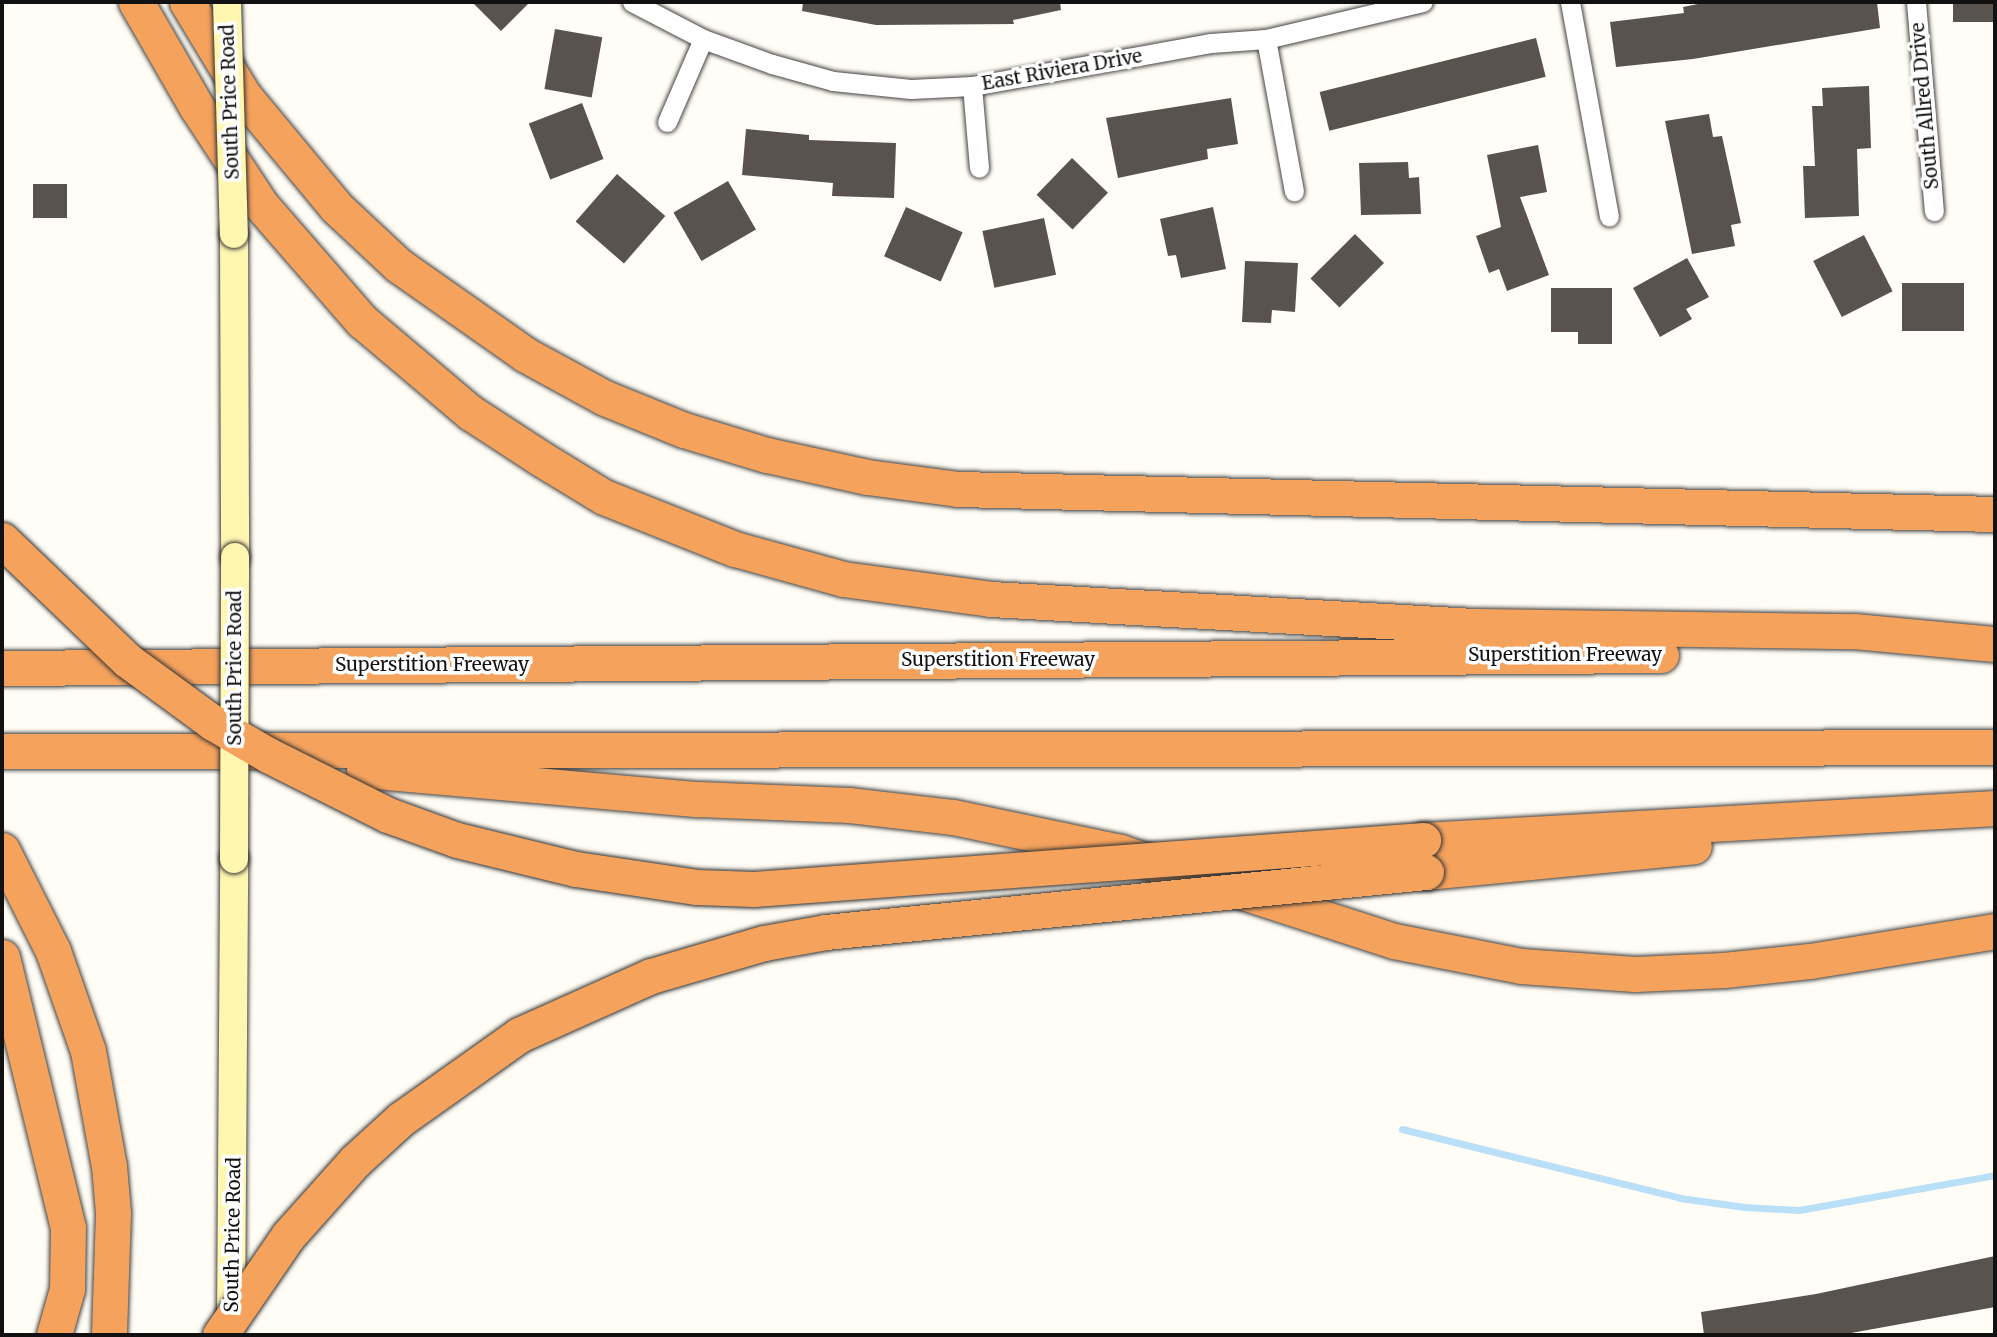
<!DOCTYPE html>
<style>
body{margin:0}
#map{position:relative;width:1997px;height:1337px;overflow:hidden;background:#fffdf5;font-family:Merriweather,serif}
div>[style]{position:absolute}
.stream>*{height:7px;margin:-3.5px;padding:0 3.5px;transform-origin:3.5px;border-radius:3.5px;background:#b9e0f7}
.building>*{inset:0;background:#5a524d;transform-origin:0 0}
.roads{filter:drop-shadow(0 0 2px #444) drop-shadow(0 0 2px #444)}
.street>*{height:19px;margin:-9.5px;padding:0 9.5px;transform-origin:9.5px;border-radius:9.5px;background:#fff}
.secondary>*{height:28px;margin:-14px;padding:0 14px;transform-origin:14px;border-radius:14px;background:#fff6b0}
.highway>*{height:35px;margin:-17.5px;padding:0 17.5px;transform-origin:17.5px;border-radius:17.5px;background:#f5a25d}
.bridges{filter:drop-shadow(0 0 2px #333) drop-shadow(0 0 2px #333)}
.secondary-bridge>*{height:28px;margin:-14px;padding:0 14px;transform-origin:14px;border-radius:14px;background:#fff6b0}
.highway-bridge>*{height:35px;margin:-17.5px;padding:0 17.5px;transform-origin:17.5px;border-radius:17.5px;background:#f5a25d}
span{translate:-50% -50%;white-space:nowrap;text-align:center;line-height:1.15;-webkit-text-stroke:7px #fff;paint-order:stroke}
.street-label{font-size:19px;color:#111}
.frame{position:absolute;inset:0;border:4px solid #111;pointer-events:none}
</style>
<div id="map">
<div class="stream">
<div style="left:1402px;top:1129px;width:286px;rotate:13.9deg"></div>
<div style="left:1680px;top:1198px;width:65px;rotate:8deg"></div>
<div style="left:1744px;top:1207px;width:55px;rotate:3.1deg"></div>
<div style="left:1799px;top:1210px;width:199px;rotate:-10.1deg"></div>
</div>
<div class="building">
<div style="clip-path:polygon(472px 2px,530px 2px,501px 31px)"></div>
<div style="clip-path:polygon(803px 2px,1060px 2px,1061px 10px,1013px 20px,1014px 24px,876px 25px,802px 11px)"></div>
<div style="clip-path:polygon(1708px 2px,1877px 2px,1880px 28px,1693px 59px,1616px 67px,1610px 22px,1684px 13px,1683px 7px)"></div>
<div style="left:1953px;top:2px;width:42px;height:20px"></div>
<div style="left:555px;top:29px;width:48px;height:61px;rotate:10deg"></div>
<div style="left:1536px;top:38px;width:40px;height:223px;rotate:76deg"></div>
<div style="clip-path:polygon(1869px 86px,1871px 148px,1857px 149px,1859px 216px,1805px 218px,1803px 166px,1815px 166px,1812px 106px,1823px 106px,1822px 88px)"></div>
<div style="clip-path:polygon(1231px 98px,1238px 144px,1207px 149px,1208px 159px,1118px 178px,1106px 118px)"></div>
<div style="left:582px;top:103px;width:60px;height:57px;rotate:69deg"></div>
<div style="clip-path:polygon(1709px 114px,1713px 137px,1722px 136px,1741px 223px,1731px 225px,1735px 246px,1692px 254px,1665px 121px)"></div>
<div style="clip-path:polygon(746px 129px,809px 135px,809px 140px,896px 143px,894px 198px,832px 196px,833px 183px,742px 175px)"></div>
<div style="clip-path:polygon(1538px 145px,1547px 192px,1520px 197px,1549px 275px,1507px 291px,1499px 269px,1489px 273px,1476px 236px,1501px 227px,1487px 155px)"></div>
<div style="left:1072px;top:158px;width:50px;height:51px;rotate:44deg"></div>
<div style="clip-path:polygon(1408px 162px,1409px 178px,1419px 177px,1421px 214px,1361px 215px,1359px 163px)"></div>
<div style="left:617px;top:174px;width:64px;height:63px;rotate:41deg"></div>
<div style="left:728px;top:181px;width:56px;height:63px;rotate:60deg"></div>
<div style="left:33px;top:184px;width:34px;height:34px"></div>
<div style="left:906px;top:207px;width:62px;height:54px;rotate:24deg"></div>
<div style="clip-path:polygon(1213px 207px,1226px 269px,1181px 278px,1176px 255px,1168px 256px,1160px 219px)"></div>
<div style="left:1044px;top:218px;width:58px;height:63px;rotate:78deg"></div>
<div style="left:1355px;top:234px;width:41px;height:63px;rotate:45deg"></div>
<div style="left:1864px;top:235px;width:63px;height:57px;rotate:63deg"></div>
<div style="clip-path:polygon(1687px 258px,1709px 297px,1686px 309px,1692px 319px,1660px 337px,1633px 288px)"></div>
<div style="clip-path:polygon(1245px 261px,1298px 263px,1295px 312px,1272px 310px,1271px 323px,1242px 322px)"></div>
<div style="left:1902px;top:283px;width:62px;height:48px"></div>
<div style="clip-path:polygon(1551px 288px,1612px 288px,1612px 344px,1578px 344px,1578px 332px,1551px 332px)"></div>
<div style="clip-path:polygon(1995px 1256px,1995px 1307px,1840px 1335px,1704px 1335px,1701px 1312px,1816px 1294px)"></div>
</div>
<div class="roads">
<div class="street">
<div style="left:632px;top:2px;width:80px;rotate:27.5deg"></div>
<div style="left:703px;top:39px;width:73px;rotate:19.9deg"></div>
<div style="left:772px;top:64px;width:63px;rotate:15.6deg"></div>
<div style="left:833px;top:81px;width:78px;rotate:5.9deg"></div>
<div style="left:911px;top:89px;width:61px;rotate:-2.8deg"></div>
<div style="left:972px;top:86px;width:243px;rotate:-10.2deg"></div>
<div style="left:1211px;top:43px;width:55px;rotate:-4.2deg"></div>
<div style="left:1266px;top:39px;width:161px;rotate:-13.3deg"></div>
<div style="left:1570px;top:2px;width:218px;rotate:79.7deg"></div>
<div style="left:1916px;top:2px;width:210px;rotate:85.1deg"></div>
<div style="left:1266px;top:39px;width:155px;rotate:79.6deg"></div>
<div style="left:972px;top:86px;width:82px;rotate:85.1deg"></div>
<div style="left:667px;top:122px;width:90px;rotate:-66.6deg"></div>
</div>
<div class="secondary">
<div style="left:234px;top:234px;width:323px;rotate:89.8deg"></div>
<div style="left:231px;top:1322px;width:463px;rotate:-89.6deg"></div>
</div>
<div class="highway">
<div style="left:136px;top:2px;width:120px;rotate:60deg"></div>
<div style="left:196px;top:106px;width:118px;rotate:56.7deg"></div>
<div style="left:261px;top:205px;width:154px;rotate:49deg"></div>
<div style="left:362px;top:321px;width:143px;rotate:40.2deg"></div>
<div style="left:471px;top:413px;width:82px;rotate:33.1deg"></div>
<div style="left:540px;top:458px;width:75px;rotate:31.4deg"></div>
<div style="left:604px;top:497px;width:141px;rotate:21.7deg"></div>
<div style="left:735px;top:549px;width:112px;rotate:15.5deg"></div>
<div style="left:843px;top:579px;width:149px;rotate:7.7deg"></div>
<div style="left:991px;top:599px;width:487px;rotate:3.2deg"></div>
<div style="left:1477px;top:626px;width:377px;rotate:0.8deg"></div>
<div style="left:1854px;top:631px;width:142px;rotate:5.3deg"></div>
<div style="left:187px;top:2px;width:110px;rotate:58.8deg"></div>
<div style="left:244px;top:96px;width:144px;rotate:50.3deg"></div>
<div style="left:336px;top:207px;width:85px;rotate:43.1deg"></div>
<div style="left:398px;top:265px;width:156px;rotate:35.1deg"></div>
<div style="left:526px;top:355px;width:90px;rotate:28.6deg"></div>
<div style="left:605px;top:398px;width:85px;rotate:22.1deg"></div>
<div style="left:684px;top:430px;width:87px;rotate:16.8deg"></div>
<div style="left:767px;top:455px;width:102px;rotate:12.4deg"></div>
<div style="left:867px;top:477px;width:92px;rotate:7.5deg"></div>
<div style="left:958px;top:489px;width:1037px;rotate:1.38deg"></div>
<div style="left:2px;top:668px;width:1659px;rotate:-0.45deg"></div>
<div style="left:2px;top:751px;width:1993px;rotate:-0.11deg"></div>
<div style="left:364px;top:770px;width:335px;rotate:5deg"></div>
<div style="left:698px;top:799px;width:151px;rotate:2.3deg"></div>
<div style="left:849px;top:805px;width:105px;rotate:6.6deg"></div>
<div style="left:953px;top:817px;width:171px;rotate:11.8deg"></div>
<div style="left:1120px;top:852px;width:288px;rotate:18deg"></div>
<div style="left:1394px;top:941px;width:129px;rotate:11.1deg"></div>
<div style="left:1521px;top:966px;width:114px;rotate:4deg"></div>
<div style="left:1635px;top:974px;width:89px;rotate:-2.6deg"></div>
<div style="left:1724px;top:970px;width:86px;rotate:-6deg"></div>
<div style="left:1810px;top:961px;width:187px;rotate:-9.2deg"></div>
<div style="left:1423px;top:840px;width:573px;rotate:-3.2deg"></div>
<div style="left:2px;top:850px;width:113px;rotate:63.2deg"></div>
<div style="left:53px;top:951px;width:106px;rotate:70.7deg"></div>
<div style="left:88px;top:1051px;width:117px;rotate:79.7deg"></div>
<div style="left:109px;top:1166px;width:47px;rotate:85.1deg"></div>
<div style="left:113px;top:1213px;width:122px;rotate:91.9deg"></div>
<div style="left:1426px;top:872px;width:269px;rotate:-5.5deg"></div>
<div style="left:2px;top:957px;width:278px;rotate:76.3deg"></div>
<div style="left:68px;top:1227px;width:62px;rotate:90.9deg"></div>
<div style="left:67px;top:1289px;width:48px;rotate:105.8deg"></div>
</div>
</div>
<div class="bridges">
<div class="secondary-bridge">
<div style="left:227px;top:2px;width:232px;rotate:88.3deg"></div>
<div style="left:234px;top:859px;width:302px;rotate:-89.8deg"></div>
</div>
<div class="highway-bridge">
<div style="left:2px;top:540px;width:173px;rotate:43.8deg"></div>
<div style="left:127px;top:660px;width:107px;rotate:36.2deg"></div>
<div style="left:213px;top:723px;width:64px;rotate:30.2deg"></div>
<div style="left:268px;top:755px;width:134px;rotate:26.6deg"></div>
<div style="left:388px;top:815px;width:73px;rotate:19.9deg"></div>
<div style="left:457px;top:840px;width:122px;rotate:13.7deg"></div>
<div style="left:576px;top:869px;width:121px;rotate:8.5deg"></div>
<div style="left:696px;top:887px;width:58px;rotate:2deg"></div>
<div style="left:754px;top:889px;width:671px;rotate:-4.19deg"></div>
<div style="left:220px;top:1335px;width:120px;rotate:-55.5deg"></div>
<div style="left:288px;top:1236px;width:101px;rotate:-48.2deg"></div>
<div style="left:355px;top:1161px;width:62px;rotate:-42.4deg"></div>
<div style="left:401px;top:1119px;width:145px;rotate:-35.4deg"></div>
<div style="left:519px;top:1035px;width:145px;rotate:-24.1deg"></div>
<div style="left:651px;top:976px;width:118px;rotate:-16.3deg"></div>
<div style="left:764px;top:943px;width:63px;rotate:-10.1deg"></div>
<div style="left:826px;top:932px;width:603px;rotate:-5.71deg"></div>
</div>
</div>
<div class="street-label">
<span style="left:1062px;top:70px;rotate:-10deg">East Riviera Drive</span>
<span style="left:230px;top:102px;rotate:-92deg">South Price Road</span>
<span style="left:1925px;top:106px;rotate:-95deg">South Allred Drive</span>
<span style="left:1565px;top:655px">Superstition Freeway</span>
<span style="left:998px;top:660px">Superstition Freeway</span>
<span style="left:432px;top:665px">Superstition Freeway</span>
<span style="left:235px;top:668px;rotate:-90deg">South Price Road</span>
<span style="left:233px;top:1235px;rotate:-89deg">South Price Road</span>
</div>
<div class="frame"></div>
</div>
